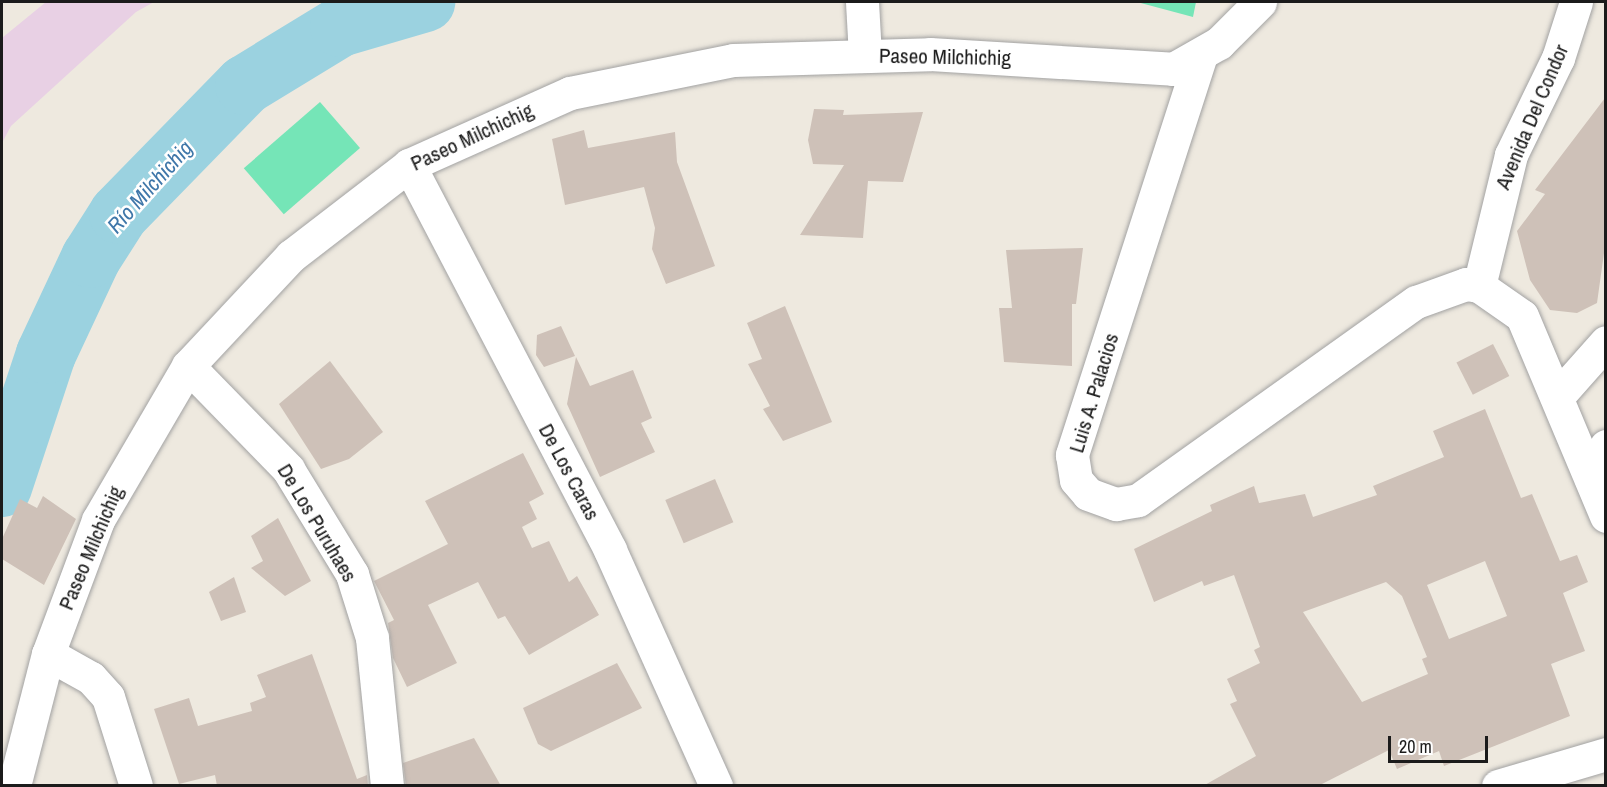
<!DOCTYPE html>
<meta charset="utf-8">
<style>
body{margin:0}
#map{position:relative;width:1607px;height:787px;overflow:hidden;background:#eee9df;font-family:"Archivo Narrow",sans-serif}
div>[style]{position:absolute}
.industrial>*{inset:0;background:#e8d0e4}
.pitch>*{inset:0;background:#75e5b7;transform-origin:0 0}
.river>*{height:60px;margin:-30px;padding:0 30px;transform-origin:30px;border-radius:30px;background:#9bd2e0}
.building>*{inset:0;background:#cec1b8;transform-origin:0 0}
.roads{filter:drop-shadow(0 0 2px #a2a2a2) drop-shadow(0 0 2px #a2a2a2)}
.minor>*{height:33px;margin:-16.5px;padding:0 16.5px;transform-origin:16.5px;border-radius:16.5px;background:#fff}
span{translate:-50% -50%;white-space:nowrap;text-align:center;line-height:1.15;-webkit-text-stroke:5px #fff;paint-order:stroke}
.street-label{font-size:21px;color:#1b1b1b}
.water-label{font-size:22px;color:#3f77a9;font-style:italic}
.frame{position:absolute;inset:0;border:3px solid #1b1b1b;pointer-events:none}
.scale{position:absolute;left:1388px;top:736px;width:100px;height:27px;box-sizing:border-box;border:3px solid #1b1b1b;border-top:0;padding-left:8px;font-size:18px;line-height:21px;white-space:nowrap;color:#1b1b1b;-webkit-text-stroke:4px #fff;paint-order:stroke}
</style>
<div id="map">
<div class="industrial">
<div style="clip-path:polygon(46px 2px,154px 2px,136px 12px,11px 126px,2px 143px,2px 38px)"></div>
</div>
<div class="pitch">
<div style="clip-path:polygon(1137px 2px,1196px 2px,1193px 17px)"></div>
<div style="left:320px;top:102px;width:61px;height:101px;rotate:49deg"></div>
</div>
<div class="river">
<div style="left:2px;top:487px;width:140px;rotate:-71.7deg"></div>
<div style="left:46px;top:354px;width:106px;rotate:-64.9deg"></div>
<div style="left:91px;top:258px;width:52px;rotate:-57.5deg"></div>
<div style="left:119px;top:214px;width:180px;rotate:-45.7deg"></div>
<div style="left:245px;top:85px;width:111px;rotate:-31.4deg"></div>
<div style="left:340px;top:27px;width:89px;rotate:-16.4deg"></div>
</div>
<div class="building">
<div style="clip-path:polygon(1605px 98px,1605px 246px,1597px 303px,1577px 313px,1550px 310px,1530px 280px,1517px 231px,1545px 194px,1535px 190px)"></div>
<div style="clip-path:polygon(814px 109px,844px 110px,843px 115px,923px 112px,903px 182px,868px 181px,863px 238px,800px 235px,844px 165px,813px 164px,808px 140px)"></div>
<div style="clip-path:polygon(584px 130px,588px 148px,675px 132px,677px 162px,715px 266px,666px 284px,652px 249px,655px 228px,644px 187px,565px 205px,552px 139px)"></div>
<div style="clip-path:polygon(1083px 248px,1076px 304px,1072px 304px,1072px 366px,1004px 362px,999px 308px,1012px 308px,1006px 250px)"></div>
<div style="clip-path:polygon(785px 306px,832px 422px,783px 441px,763px 409px,770px 406px,748px 364px,762px 359px,747px 323px)"></div>
<div style="clip-path:polygon(561px 326px,575px 356px,544px 367px,536px 355px,537px 335px)"></div>
<div style="left:1493px;top:344px;width:36px;height:41px;rotate:63deg"></div>
<div style="clip-path:polygon(576px 357px,590px 386px,633px 370px,652px 418px,641px 423px,655px 452px,600px 477px,567px 404px)"></div>
<div style="clip-path:polygon(330px 361px,383px 432px,349px 459px,321px 469px,279px 404px)"></div>
<div style="clip-path:polygon(evenodd,1485px 409px,1521px 498px,1532px 494px,1560px 561px,1577px 555px,1588px 582px,1563px 593px,1585px 651px,1551px 664px,1570px 716px,1444px 766px,1439px 751px,1397px 769px,1389px 750px,1318px 786px,1203px 786px,1256px 756px,1230px 704px,1237px 701px,1227px 679px,1260px 663px,1254px 650px,1260px 647px,1234px 575px,1204px 586px,1202px 581px,1154px 602px,1134px 549px,1212px 511px,1210px 505px,1254px 486px,1259px 503px,1305px 494px,1313px 517px,1377px 495px,1373px 486px,1444px 457px,1433px 431px,1485px 409px,1485px 561px,1507px 616px,1449px 639px,1427px 585px,1485px 561px,1485px 409px,1386px 582px,1402px 596px,1427px 657px,1422px 659px,1428px 674px,1362px 702px,1303px 612px,1386px 582px)"></div>
<div style="clip-path:polygon(523px 453px,544px 494px,529px 502px,537px 519px,522px 527px,532px 548px,549px 541px,569px 582px,577px 576px,599px 615px,529px 655px,505px 616px,498px 619px,478px 582px,428px 605px,457px 663px,407px 687px,393px 658px,388px 623px,394px 620px,374px 581px,448px 544px,425px 501px)"></div>
<div style="left:715px;top:479px;width:47px;height:54px;rotate:67deg"></div>
<div style="clip-path:polygon(43px 496px,76px 519px,44px 585px,2px 559px,2px 539px,20px 499px,37px 508px)"></div>
<div style="clip-path:polygon(278px 518px,311px 581px,285px 596px,251px 568px,263px 561px,251px 536px)"></div>
<div style="clip-path:polygon(234px 577px,246px 612px,221px 621px,209px 592px)"></div>
<div style="clip-path:polygon(312px 654px,357px 779px,367px 775px,368px 786px,217px 786px,215px 775px,179px 784px,154px 709px,189px 698px,198px 726px,252px 711px,250px 703px,266px 697px,257px 675px)"></div>
<div style="clip-path:polygon(617px 663px,642px 708px,551px 751px,538px 744px,523px 708px)"></div>
<div style="clip-path:polygon(474px 738px,501px 786px,406px 786px,403px 763px)"></div>
</div>
<div class="roads">
<div class="minor">
<div style="left:862px;top:2px;width:54px;rotate:86.8deg"></div>
<div style="left:1576px;top:2px;width:59px;rotate:107.8deg"></div>
<div style="left:1558px;top:58px;width:108px;rotate:115.9deg"></div>
<div style="left:1511px;top:155px;width:135px;rotate:103.7deg"></div>
<div style="left:1479px;top:286px;width:52px;rotate:34.9deg"></div>
<div style="left:1522px;top:316px;width:217px;rotate:67.2deg"></div>
<div style="left:1200px;top:58px;width:417px;rotate:107.9deg"></div>
<div style="left:1072px;top:455px;width:25px;rotate:81deg"></div>
<div style="left:1076px;top:480px;width:18px;rotate:49deg"></div>
<div style="left:1088px;top:494px;width:30px;rotate:20deg"></div>
<div style="left:1116px;top:504px;width:22px;rotate:-10deg"></div>
<div style="left:1138px;top:500px;width:341px;rotate:-35.5deg"></div>
<div style="left:1416px;top:302px;width:53px;rotate:-19.8deg"></div>
<div style="left:1466px;top:284px;width:13px;rotate:9deg"></div>
<div style="left:409px;top:165px;width:434px;rotate:62.4deg"></div>
<div style="left:610px;top:550px;width:259px;rotate:65.8deg"></div>
<div style="left:188px;top:366px;width:144px;rotate:45.8deg"></div>
<div style="left:288px;top:469px;width:123px;rotate:58.6deg"></div>
<div style="left:352px;top:574px;width:67px;rotate:72.6deg"></div>
<div style="left:372px;top:638px;width:149px;rotate:84.2deg"></div>
<div style="left:1558px;top:396px;width:72px;rotate:-48.4deg"></div>
<div style="left:1591px;top:479px;width:36px;rotate:-66deg"></div>
<div style="left:48px;top:654px;width:49px;rotate:29.2deg"></div>
<div style="left:91px;top:678px;width:25px;rotate:48deg"></div>
<div style="left:108px;top:697px;width:93px;rotate:72.5deg"></div>
<div style="left:14px;top:786px;width:136px;rotate:-75.6deg"></div>
<div style="left:48px;top:654px;width:143px;rotate:-69.5deg"></div>
<div style="left:98px;top:520px;width:178px;rotate:-59.7deg"></div>
<div style="left:188px;top:366px;width:151px;rotate:-46.9deg"></div>
<div style="left:291px;top:256px;width:149px;rotate:-37.6deg"></div>
<div style="left:409px;top:165px;width:176px;rotate:-24.1deg"></div>
<div style="left:570px;top:93px;width:166px;rotate:-11.4deg"></div>
<div style="left:733px;top:60px;width:197px;rotate:-1.7deg"></div>
<div style="left:930px;top:54px;width:243px;rotate:3.5deg"></div>
<div style="left:1173px;top:69px;width:53px;rotate:-29.5deg"></div>
<div style="left:1219px;top:43px;width:58px;rotate:-45deg"></div>
<div style="left:1498px;top:786px;width:113px;rotate:-16.5deg"></div>
</div>
</div>
<div class="street-label">
<span style="left:945px;top:57px;rotate:1deg">Paseo Milchichig</span>
<span style="left:1532px;top:117px;rotate:-67deg">Avenida Del Condor</span>
<span style="left:472px;top:137px;rotate:-25deg">Paseo Milchichig</span>
<span style="left:1094px;top:393px;rotate:-73deg">Luis A. Palacios</span>
<span style="left:569px;top:472px;rotate:62deg">De Los Caras</span>
<span style="left:317px;top:523px;rotate:59deg">De Los Puruhaes</span>
<span style="left:91px;top:548px;rotate:-67deg">Paseo Milchichig</span>
</div>
<div class="water-label">
<span style="left:150px;top:187px;rotate:-48deg">Río Milchichig</span>
</div>
<div class="frame"></div>
<div class="scale">20 m</div>
</div>
